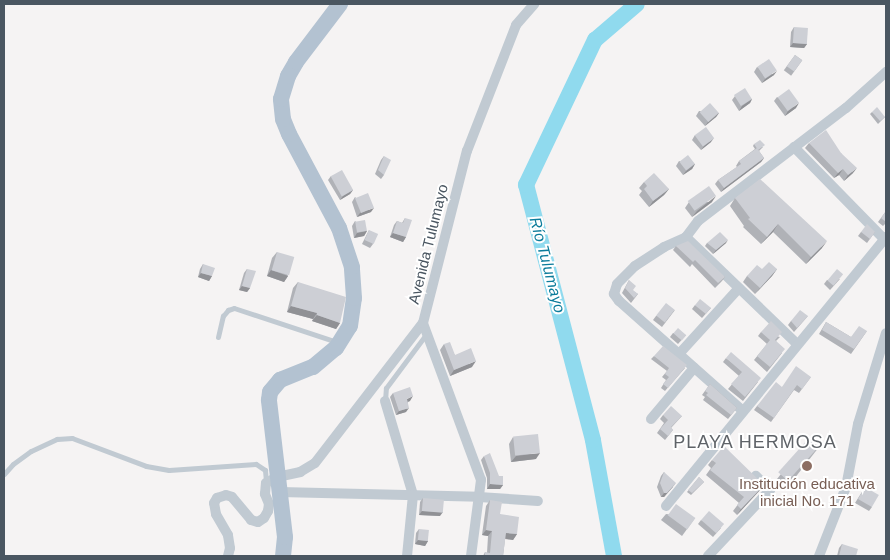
<!DOCTYPE html>
<meta charset="utf-8">
<style>
body{margin:0}
#map{position:relative;width:890px;height:560px;overflow:hidden;background:#f5f3f3;font-family:Arial,sans-serif}
div>[style]{position:absolute}
.river>*{height:16px;margin:-8px;padding:0 8px;transform-origin:8px;border-radius:8px;background:#90daee}
.service>*{height:5px;margin:-2.5px;padding:0 2.5px;transform-origin:2.5px;border-radius:2.5px;background:#c1cad2}
.minor>*{height:10px;margin:-5px;padding:0 5px;transform-origin:5px;border-radius:5px;background:#c1cad2}
.primary>*{height:16px;margin:-8px;padding:0 8px;transform-origin:8px;border-radius:8px;background:#b3c2d1}
.wall>*{inset:0;background:#b0b2b7;transform-origin:0 0}
.shaded-wall>*{inset:0;background:#909195}
.building>*{inset:0;background:#cdcfd5;transform-origin:0 0}
.dots>*{width:14px;height:14px;translate:-50% -50%;box-sizing:border-box;border:2px solid #fff;border-radius:50%}
span{translate:-50% -50%;white-space:nowrap;text-align:center;line-height:1.15;-webkit-text-stroke:4px #fff;paint-order:stroke}
.street-label{font-size:15px;color:#4a5661}
.education-label{font-size:15px;color:#785e54}
.water-label{font-size:16px;color:#0c7c9b;font-style:italic}
.quarter-label{font-size:18px;color:#5f6368;letter-spacing:1px}
.frame{position:absolute;inset:0;border:5px solid #4a5661;pointer-events:none}
</style>
<div id="map">
<div class="river">
<div style="left:614px;top:556px;width:118px;rotate:-100.3deg"></div>
<div style="left:593px;top:440px;width:264px;rotate:-104.7deg"></div>
<div style="left:526px;top:185px;width:161px;rotate:-64.6deg"></div>
<div style="left:595px;top:40px;width:55px;rotate:-40.6deg"></div>
</div>
<div class="service">
<div style="left:218px;top:337px;width:22px;rotate:-77deg"></div>
<div style="left:223px;top:316px;width:8px;rotate:-50deg"></div>
<div style="left:228px;top:310px;width:6px;rotate:-18deg"></div>
<div style="left:234px;top:308px;width:108px;rotate:18.3deg"></div>
<div style="left:385px;top:401px;width:13px;rotate:-86deg"></div>
<div style="left:386px;top:388px;width:69px;rotate:-53.3deg"></div>
<div style="left:4px;top:474px;width:13px;rotate:-48deg"></div>
<div style="left:13px;top:464px;width:22px;rotate:-36deg"></div>
<div style="left:31px;top:451px;width:29px;rotate:-25deg"></div>
<div style="left:57px;top:439px;width:15px;rotate:-4deg"></div>
<div style="left:72px;top:438px;width:79px;rotate:20.7deg"></div>
<div style="left:146px;top:466px;width:23px;rotate:10deg"></div>
<div style="left:169px;top:470px;width:87px;rotate:-3.9deg"></div>
<div style="left:256px;top:464px;width:11px;rotate:34deg"></div>
<div style="left:265px;top:470px;width:12px;rotate:85deg"></div>
</div>
<div class="minor">
<div style="left:794px;top:147px;width:129px;rotate:45.6deg"></div>
<div style="left:686px;top:237px;width:20px;rotate:-53deg"></div>
<div style="left:698px;top:221px;width:186px;rotate:-37.4deg"></div>
<div style="left:846px;top:108px;width:54px;rotate:-42deg"></div>
<div style="left:679px;top:354px;width:89px;rotate:-47.7deg"></div>
<div style="left:385px;top:401px;width:98px;rotate:73.4deg"></div>
<div style="left:413px;top:495px;width:61px;rotate:95.6deg"></div>
<div style="left:743px;top:411px;width:166px;rotate:-138.4deg"></div>
<div style="left:619px;top:301px;width:9px;rotate:-126deg"></div>
<div style="left:614px;top:294px;width:10px;rotate:-73deg"></div>
<div style="left:617px;top:284px;width:25px;rotate:-45deg"></div>
<div style="left:635px;top:266px;width:35px;rotate:-33deg"></div>
<div style="left:664px;top:247px;width:24px;rotate:-24deg"></div>
<div style="left:686px;top:237px;width:154px;rotate:43.9deg"></div>
<div style="left:651px;top:419px;width:67px;rotate:-49.9deg"></div>
<div style="left:280px;top:492px;width:199px;rotate:1.4deg"></div>
<div style="left:479px;top:497px;width:59px;rotate:3.9deg"></div>
<div style="left:666px;top:506px;width:348px;rotate:-50.7deg"></div>
<div style="left:228px;top:556px;width:8px;rotate:-76deg"></div>
<div style="left:230px;top:548px;width:13px;rotate:-99deg"></div>
<div style="left:228px;top:535px;width:24px;rotate:-120deg"></div>
<div style="left:216px;top:514px;width:11px;rotate:-100deg"></div>
<div style="left:214px;top:503px;width:6px;rotate:-59deg"></div>
<div style="left:217px;top:498px;width:9px;rotate:-18deg"></div>
<div style="left:226px;top:495px;width:6px;rotate:18deg"></div>
<div style="left:232px;top:497px;width:30px;rotate:50deg"></div>
<div style="left:251px;top:520px;width:7px;rotate:16deg"></div>
<div style="left:258px;top:522px;width:7px;rotate:-34deg"></div>
<div style="left:264px;top:518px;width:8px;rotate:-60deg"></div>
<div style="left:268px;top:511px;width:7px;rotate:-82deg"></div>
<div style="left:269px;top:504px;width:11px;rotate:-112deg"></div>
<div style="left:265px;top:494px;width:11px;rotate:-85deg"></div>
<div style="left:266px;top:483px;width:13px;rotate:-29deg"></div>
<div style="left:277px;top:477px;width:24px;rotate:-12deg"></div>
<div style="left:300px;top:472px;width:17px;rotate:-31deg"></div>
<div style="left:315px;top:463px;width:177px;rotate:-52.4deg"></div>
<div style="left:471px;top:556px;width:77px;rotate:-82.5deg"></div>
<div style="left:481px;top:480px;width:167px;rotate:-110.3deg"></div>
<div style="left:423px;top:323px;width:178px;rotate:-75.7deg"></div>
<div style="left:467px;top:151px;width:135px;rotate:-68.7deg"></div>
<div style="left:516px;top:25px;width:28px;rotate:-49deg"></div>
<div style="left:708px;top:556px;width:91px;rotate:-46.8deg"></div>
<div style="left:770px;top:490px;width:20px;rotate:-135deg"></div>
<div style="left:819px;top:556px;width:74px;rotate:-68.6deg"></div>
<div style="left:846px;top:487px;width:64px;rotate:-79.2deg"></div>
<div style="left:858px;top:424px;width:95px;rotate:-72.9deg"></div>
</div>
<div class="primary">
<div style="left:283px;top:556px;width:19px;rotate:-84deg"></div>
<div style="left:285px;top:537px;width:138px;rotate:-96.7deg"></div>
<div style="left:269px;top:400px;width:8px;rotate:-83deg"></div>
<div style="left:270px;top:392px;width:16px;rotate:-50deg"></div>
<div style="left:280px;top:380px;width:35px;rotate:-22deg"></div>
<div style="left:313px;top:367px;width:30px;rotate:-40deg"></div>
<div style="left:336px;top:348px;width:26px;rotate:-58deg"></div>
<div style="left:350px;top:326px;width:28px;rotate:-82deg"></div>
<div style="left:354px;top:298px;width:31px;rotate:-94deg"></div>
<div style="left:352px;top:267px;width:41px;rotate:-108.4deg"></div>
<div style="left:339px;top:228px;width:106px;rotate:-118deg"></div>
<div style="left:289px;top:134px;width:16px;rotate:-112deg"></div>
<div style="left:283px;top:119px;width:20px;rotate:-96deg"></div>
<div style="left:281px;top:99px;width:24px;rotate:-73deg"></div>
<div style="left:288px;top:76px;width:16px;rotate:-60deg"></div>
<div style="left:296px;top:62px;width:73px;rotate:-52.8deg"></div>
</div>
<div class="wall">
<div style="clip-path:polygon(794px 27px,807px 44px,804px 48px,790px 47px,791px 32px)"></div>
<div style="left:795px;top:55px;width:9px;height:19px;rotate:36deg"></div>
<div style="clip-path:polygon(757px 67px,774px 75px,762px 83px,754px 72px)"></div>
<div style="clip-path:polygon(735px 96px,752px 99px,750px 103px,739px 111px,732px 100px)"></div>
<div style="clip-path:polygon(777px 97px,796px 108px,785px 116px,774px 101px)"></div>
<div style="clip-path:polygon(699px 111px,719px 113px,716px 117px,705px 126px,696px 116px)"></div>
<div style="clip-path:polygon(872px 112px,885px 117px,878px 124px,870px 114px)"></div>
<div style="clip-path:polygon(695px 135px,711px 142px,701px 150px,692px 140px)"></div>
<div style="clip-path:polygon(809px 143px,841px 153px,853px 173px,844px 181px,839px 175px,834px 178px,805px 148px)"></div>
<div style="clip-path:polygon(754px 144px,763px 147px,759px 151px,764px 158px,761px 162px,721px 192px,715px 184px,718px 180px,737px 167px,736px 166px,739px 161px,755px 149px,753px 146px)"></div>
<div style="clip-path:polygon(384px 156px,384px 175px,381px 179px,375px 174px,381px 160px)"></div>
<div style="clip-path:polygon(679px 161px,695px 164px,692px 169px,683px 175px,676px 166px)"></div>
<div style="clip-path:polygon(331px 176px,353px 190px,350px 194px,340px 200px,328px 180px)"></div>
<div style="clip-path:polygon(644px 182px,669px 189px,664px 195px,649px 207px,639px 195px,642px 191px,639px 188px)"></div>
<div style="clip-path:polygon(355px 197px,371px 212px,357px 217px,352px 202px)"></div>
<div style="clip-path:polygon(735px 198px,822px 248px,806px 264px,773px 232px,761px 244px,743px 227px,744px 226px,730px 206px)"></div>
<div style="clip-path:polygon(689px 202px,712px 202px,692px 217px,685px 208px)"></div>
<div style="clip-path:polygon(886px 211px,886px 223px,883px 226px,878px 222px)"></div>
<div style="clip-path:polygon(405px 218px,406px 237px,403px 242px,390px 237px,394px 225px,397px 221px,402px 223px)"></div>
<div style="clip-path:polygon(355px 221px,367px 231px,364px 236px,354px 238px,352px 226px)"></div>
<div style="clip-path:polygon(369px 230px,373px 244px,370px 248px,362px 244px)"></div>
<div style="clip-path:polygon(861px 232px,875px 232px,867px 243px,858px 236px)"></div>
<div style="clip-path:polygon(707px 243px,726px 243px,713px 254px,705px 246px)"></div>
<div style="clip-path:polygon(676px 246px,725px 277px,722px 281px,715px 288px,692px 264px,690px 267px,673px 250px)"></div>
<div style="clip-path:polygon(277px 252px,288px 276px,284px 282px,267px 276px,272px 258px)"></div>
<div style="clip-path:polygon(203px 264px,212px 276px,209px 281px,198px 277px,200px 269px)"></div>
<div style="clip-path:polygon(247px 269px,250px 288px,247px 292px,239px 290px,244px 273px)"></div>
<div style="clip-path:polygon(762px 269px,777px 269px,772px 276px,755px 294px,743px 282px,747px 276px)"></div>
<div style="clip-path:polygon(840px 279px,830px 290px,824px 284px,827px 280px)"></div>
<div style="clip-path:polygon(629px 280px,633px 291px,638px 294px,631px 303px,622px 293px)"></div>
<div style="clip-path:polygon(298px 282px,340px 323px,336px 329px,312px 321px,313px 319px,287px 312px,293px 288px)"></div>
<div style="clip-path:polygon(695px 305px,711px 308px,702px 318px,692px 309px)"></div>
<div style="clip-path:polygon(675px 310px,662px 327px,653px 320px,656px 316px)"></div>
<div style="clip-path:polygon(808px 316px,794px 332px,788px 325px,791px 321px)"></div>
<div style="clip-path:polygon(826px 322px,851px 337px,867px 331px,851px 354px,819px 334px)"></div>
<div style="clip-path:polygon(761px 332px,780px 337px,776px 341px,782px 353px,767px 372px,754px 360px,767px 344px,758px 336px)"></div>
<div style="clip-path:polygon(673px 333px,686px 335px,678px 344px,670px 337px)"></div>
<div style="clip-path:polygon(444px 344px,455px 355px,472px 367px,450px 376px,440px 350px)"></div>
<div style="clip-path:polygon(654px 356px,685px 368px,665px 391px,661px 388px,666px 380px,662px 377px,667px 371px,651px 359px)"></div>
<div style="clip-path:polygon(726px 358px,758px 382px,743px 401px,728px 389px,739px 376px,723px 362px)"></div>
<div style="clip-path:polygon(811px 377px,799px 393px,794px 390px,771px 422px,754px 410px,757px 406px,782px 387px)"></div>
<div style="clip-path:polygon(710px 384px,737px 408px,728px 419px,703px 400px,705px 397px,702px 395px)"></div>
<div style="clip-path:polygon(393px 393px,410px 401px,408px 402px,406px 412px,396px 415px,390px 397px)"></div>
<div style="clip-path:polygon(663px 415px,682px 416px,671px 428px,673px 430px,665px 440px,657px 433px,664px 423px,660px 419px)"></div>
<div style="clip-path:polygon(513px 437px,536px 459px,511px 462px,509px 444px)"></div>
<div style="clip-path:polygon(819px 447px,787px 488px,777px 479px,781px 474px)"></div>
<div style="clip-path:polygon(484px 456px,503px 485px,500px 489px,487px 489px,487px 478px,481px 460px)"></div>
<div style="clip-path:polygon(712px 460px,764px 485px,760px 490px,737px 515px,733px 511px,739px 503px,706px 475px,711px 468px,708px 465px)"></div>
<div style="clip-path:polygon(664px 472px,673px 487px,664px 497px,661px 497px,657px 487px,661px 476px)"></div>
<div style="clip-path:polygon(699px 477px,704px 482px,691px 495px,687px 492px)"></div>
<div style="clip-path:polygon(865px 487px,872px 507px,869px 511px,855px 503px)"></div>
<div style="clip-path:polygon(423px 498px,440px 516px,419px 515px,420px 502px)"></div>
<div style="clip-path:polygon(490px 500px,500px 514px,517px 534px,513px 540px,505px 539px,503px 556px,483px 556px,485px 552px,487px 553px,488px 536px,482px 535px,486px 506px)"></div>
<div style="clip-path:polygon(666px 514px,695px 518px,682px 536px,661px 520px)"></div>
<div style="clip-path:polygon(701px 520px,721px 528px,713px 537px,698px 524px)"></div>
<div style="clip-path:polygon(419px 529px,428px 541px,425px 546px,415px 544px,416px 533px)"></div>
<div style="clip-path:polygon(842px 544px,856px 556px,837px 556px,839px 548px)"></div>
</div>
<div class="shaded-wall">
<div style="clip-path:polygon(793px 43px,807px 44px,804px 48px,790px 47px)"></div>
<div style="clip-path:polygon(777px 71px,774px 75px,762px 83px,765px 79px)"></div>
<div style="clip-path:polygon(752px 99px,750px 103px,739px 111px,742px 106px)"></div>
<div style="clip-path:polygon(799px 103px,796px 108px,785px 116px,788px 111px)"></div>
<div style="clip-path:polygon(719px 113px,716px 117px,705px 126px,708px 122px)"></div>
<div style="clip-path:polygon(714px 138px,711px 142px,701px 150px,704px 146px)"></div>
<div style="clip-path:polygon(764px 158px,761px 162px,721px 192px,724px 188px)"></div>
<div style="clip-path:polygon(695px 164px,692px 169px,683px 175px,686px 171px)"></div>
<div style="clip-path:polygon(857px 168px,853px 173px,844px 181px,848px 175px)"></div>
<div style="clip-path:polygon(843px 169px,839px 175px,834px 178px,838px 173px)"></div>
<div style="clip-path:polygon(669px 189px,664px 195px,649px 207px,653px 201px)"></div>
<div style="clip-path:polygon(353px 190px,350px 194px,340px 200px,343px 196px)"></div>
<div style="clip-path:polygon(716px 196px,712px 202px,692px 217px,697px 211px)"></div>
<div style="clip-path:polygon(374px 208px,371px 212px,357px 217px,360px 213px)"></div>
<div style="clip-path:polygon(778px 224px,773px 232px,761px 244px,767px 237px)"></div>
<div style="clip-path:polygon(367px 231px,364px 236px,354px 238px,357px 233px)"></div>
<div style="clip-path:polygon(393px 233px,406px 237px,403px 242px,390px 237px)"></div>
<div style="clip-path:polygon(728px 240px,726px 243px,713px 254px,716px 250px)"></div>
<div style="clip-path:polygon(827px 241px,822px 248px,806px 264px,811px 257px)"></div>
<div style="clip-path:polygon(777px 269px,772px 276px,755px 294px,760px 288px)"></div>
<div style="clip-path:polygon(271px 270px,288px 276px,284px 282px,267px 276px)"></div>
<div style="clip-path:polygon(201px 273px,212px 276px,209px 281px,198px 277px)"></div>
<div style="clip-path:polygon(242px 286px,250px 288px,247px 292px,239px 290px)"></div>
<div style="clip-path:polygon(291px 306px,317px 313px,313px 319px,287px 312px)"></div>
<div style="clip-path:polygon(317px 315px,340px 323px,336px 329px,312px 321px)"></div>
<div style="clip-path:polygon(476px 361px,472px 367px,450px 376px,454px 370px)"></div>
<div style="clip-path:polygon(413px 396px,410px 401px,404px 403px,407px 399px)"></div>
<div style="clip-path:polygon(409px 408px,406px 412px,396px 415px,399px 411px)"></div>
<div style="clip-path:polygon(540px 453px,536px 459px,511px 462px,516px 456px)"></div>
<div style="clip-path:polygon(676px 483px,664px 497px,661px 497px,664px 493px)"></div>
<div style="clip-path:polygon(490px 484px,503px 485px,500px 489px,487px 489px)"></div>
<div style="clip-path:polygon(764px 485px,760px 490px,737px 515px,741px 509px)"></div>
<div style="clip-path:polygon(422px 511px,443px 512px,440px 516px,419px 515px)"></div>
<div style="clip-path:polygon(486px 530px,492px 531px,488px 536px,482px 535px)"></div>
<div style="clip-path:polygon(506px 533px,517px 534px,513px 540px,502px 538px)"></div>
<div style="clip-path:polygon(418px 540px,428px 541px,425px 546px,415px 544px)"></div>
</div>
<div class="building">
<div style="left:794px;top:27px;width:14px;height:16px;rotate:4deg"></div>
<div style="left:795px;top:55px;width:9px;height:14px;rotate:36deg"></div>
<div style="left:769px;top:59px;width:14px;height:14px;rotate:56deg"></div>
<div style="left:745px;top:88px;width:13px;height:13px;rotate:58deg"></div>
<div style="left:789px;top:89px;width:17px;height:14px;rotate:54deg"></div>
<div style="left:710px;top:103px;width:13px;height:14px;rotate:48deg"></div>
<div style="clip-path:polygon(877px 107px,885px 117px,880px 121px,872px 112px)"></div>
<div style="left:706px;top:127px;width:14px;height:14px;rotate:54deg"></div>
<div style="clip-path:polygon(826px 130px,841px 153px,857px 168px,848px 175px,843px 169px,838px 173px,809px 143px)"></div>
<div style="clip-path:polygon(760px 140px,765px 145px,758px 150px,754px 144px)"></div>
<div style="clip-path:polygon(757px 148px,764px 158px,724px 188px,718px 180px,741px 164px,739px 161px)"></div>
<div style="left:688px;top:155px;width:11px;height:11px;rotate:52deg"></div>
<div style="clip-path:polygon(384px 156px,391px 160px,384px 175px,378px 170px)"></div>
<div style="left:342px;top:170px;width:23px;height:13px;rotate:61deg"></div>
<div style="clip-path:polygon(654px 173px,669px 189px,653px 201px,644px 189px,647px 186px,644px 182px)"></div>
<div style="clip-path:polygon(760px 179px,827px 241px,811px 257px,778px 224px,767px 237px,748px 219px,750px 218px,735px 198px)"></div>
<div style="left:709px;top:186px;width:12px;height:26px;rotate:55deg"></div>
<div style="left:368px;top:193px;width:16px;height:14px;rotate:68deg"></div>
<div style="clip-path:polygon(886px 211px,886px 222px,881px 218px)"></div>
<div style="clip-path:polygon(405px 218px,412px 220px,406px 237px,393px 233px,397px 221px,403px 223px)"></div>
<div style="left:365px;top:220px;width:11px;height:10px;rotate:80deg"></div>
<div style="clip-path:polygon(867px 224px,875px 232px,870px 239px,861px 232px)"></div>
<div style="left:369px;top:230px;width:10px;height:11px;rotate:24deg"></div>
<div style="clip-path:polygon(720px 232px,728px 240px,716px 250px,707px 243px)"></div>
<div style="clip-path:polygon(688px 241px,725px 277px,718px 283px,695px 260px,693px 262px,676px 246px)"></div>
<div style="left:277px;top:252px;width:18px;height:19px;rotate:16deg"></div>
<div style="clip-path:polygon(769px 262px,777px 269px,760px 288px,747px 276px,757px 265px,762px 269px)"></div>
<div style="clip-path:polygon(203px 264px,215px 268px,212px 276px,201px 273px)"></div>
<div style="clip-path:polygon(247px 269px,256px 271px,250px 288px,242px 286px)"></div>
<div style="left:837px;top:269px;width:8px;height:15px;rotate:40deg"></div>
<div style="clip-path:polygon(629px 280px,636px 286px,633px 290px,638px 294px,634px 298px,625px 288px)"></div>
<div style="clip-path:polygon(298px 282px,346px 297px,340px 323px,317px 315px,317px 313px,291px 306px)"></div>
<div style="left:700px;top:299px;width:14px;height:8px;rotate:39deg"></div>
<div style="left:666px;top:303px;width:11px;height:16px;rotate:38deg"></div>
<div style="clip-path:polygon(800px 310px,808px 316px,797px 328px,791px 321px)"></div>
<div style="clip-path:polygon(771px 321px,782px 332px,775px 340px,785px 349px,770px 367px,757px 356px,770px 340px,761px 332px)"></div>
<div style="clip-path:polygon(826px 322px,851px 337px,859px 326px,867px 331px,854px 349px,822px 330px)"></div>
<div style="left:678px;top:328px;width:11px;height:7px;rotate:41deg"></div>
<div style="clip-path:polygon(450px 342px,455px 355px,471px 348px,476px 361px,454px 370px,444px 344px)"></div>
<div style="clip-path:polygon(663px 346px,687px 365px,668px 388px,663px 384px,669px 377px,665px 374px,669px 368px,654px 356px)"></div>
<div style="clip-path:polygon(731px 352px,761px 378px,745px 397px,731px 384px,742px 372px,726px 358px)"></div>
<div style="clip-path:polygon(796px 366px,811px 377px,802px 389px,797px 385px,774px 418px,757px 406px,776px 382px,782px 387px)"></div>
<div style="clip-path:polygon(710px 384px,737px 408px,731px 415px,706px 395px,708px 393px,705px 391px)"></div>
<div style="clip-path:polygon(410px 387px,413px 396px,407px 399px,409px 408px,399px 411px,393px 393px)"></div>
<div style="clip-path:polygon(671px 406px,682px 416px,671px 427px,673px 430px,668px 436px,660px 429px,668px 420px,663px 415px)"></div>
<div style="left:538px;top:434px;width:19px;height:25px;rotate:84deg"></div>
<div style="left:809px;top:438px;width:13px;height:46px;rotate:42deg"></div>
<div style="clip-path:polygon(724px 446px,764px 485px,741px 509px,737px 505px,744px 497px,710px 470px,716px 463px,712px 460px)"></div>
<div style="clip-path:polygon(490px 453px,499px 476px,503px 476px,503px 485px,490px 484px,490px 473px,484px 456px)"></div>
<div style="clip-path:polygon(664px 472px,676px 483px,667px 493px,664px 493px,660px 483px)"></div>
<div style="clip-path:polygon(699px 477px,704px 482px,692px 493px,688px 490px)"></div>
<div style="left:865px;top:487px;width:16px;height:14px;rotate:30deg"></div>
<div style="left:423px;top:498px;width:21px;height:13px;rotate:5deg"></div>
<div style="clip-path:polygon(490px 500px,502px 502px,500px 514px,519px 517px,517px 534px,506px 533px,503px 556px,485px 556px,485px 552px,490px 553px,492px 531px,486px 530px)"></div>
<div style="left:676px;top:504px;width:24px;height:14px;rotate:36deg"></div>
<div style="left:709px;top:511px;width:20px;height:12px;rotate:41deg"></div>
<div style="left:419px;top:529px;width:10px;height:11px;rotate:6deg"></div>
<div style="clip-path:polygon(842px 544px,858px 549px,856px 556px,839px 556px)"></div>
</div>
<div class="dots">
<div style="left:807px;top:466px;background:#8d6e63"></div>
</div>
<div class="street-label">
<span style="left:428px;top:244px;rotate:-76deg">Avenida Tulumayo</span>
</div>
<div class="education-label">
<span style="left:807px;top:492px">Institución educativa<br>inicial No. 171</span>
</div>
<div class="water-label">
<span style="left:547px;top:265px;rotate:75deg">Río Tulumayo</span>
</div>
<div class="quarter-label">
<span style="left:755px;top:442px">PLAYA HERMOSA</span>
</div>
<div class="frame"></div>
</div>
